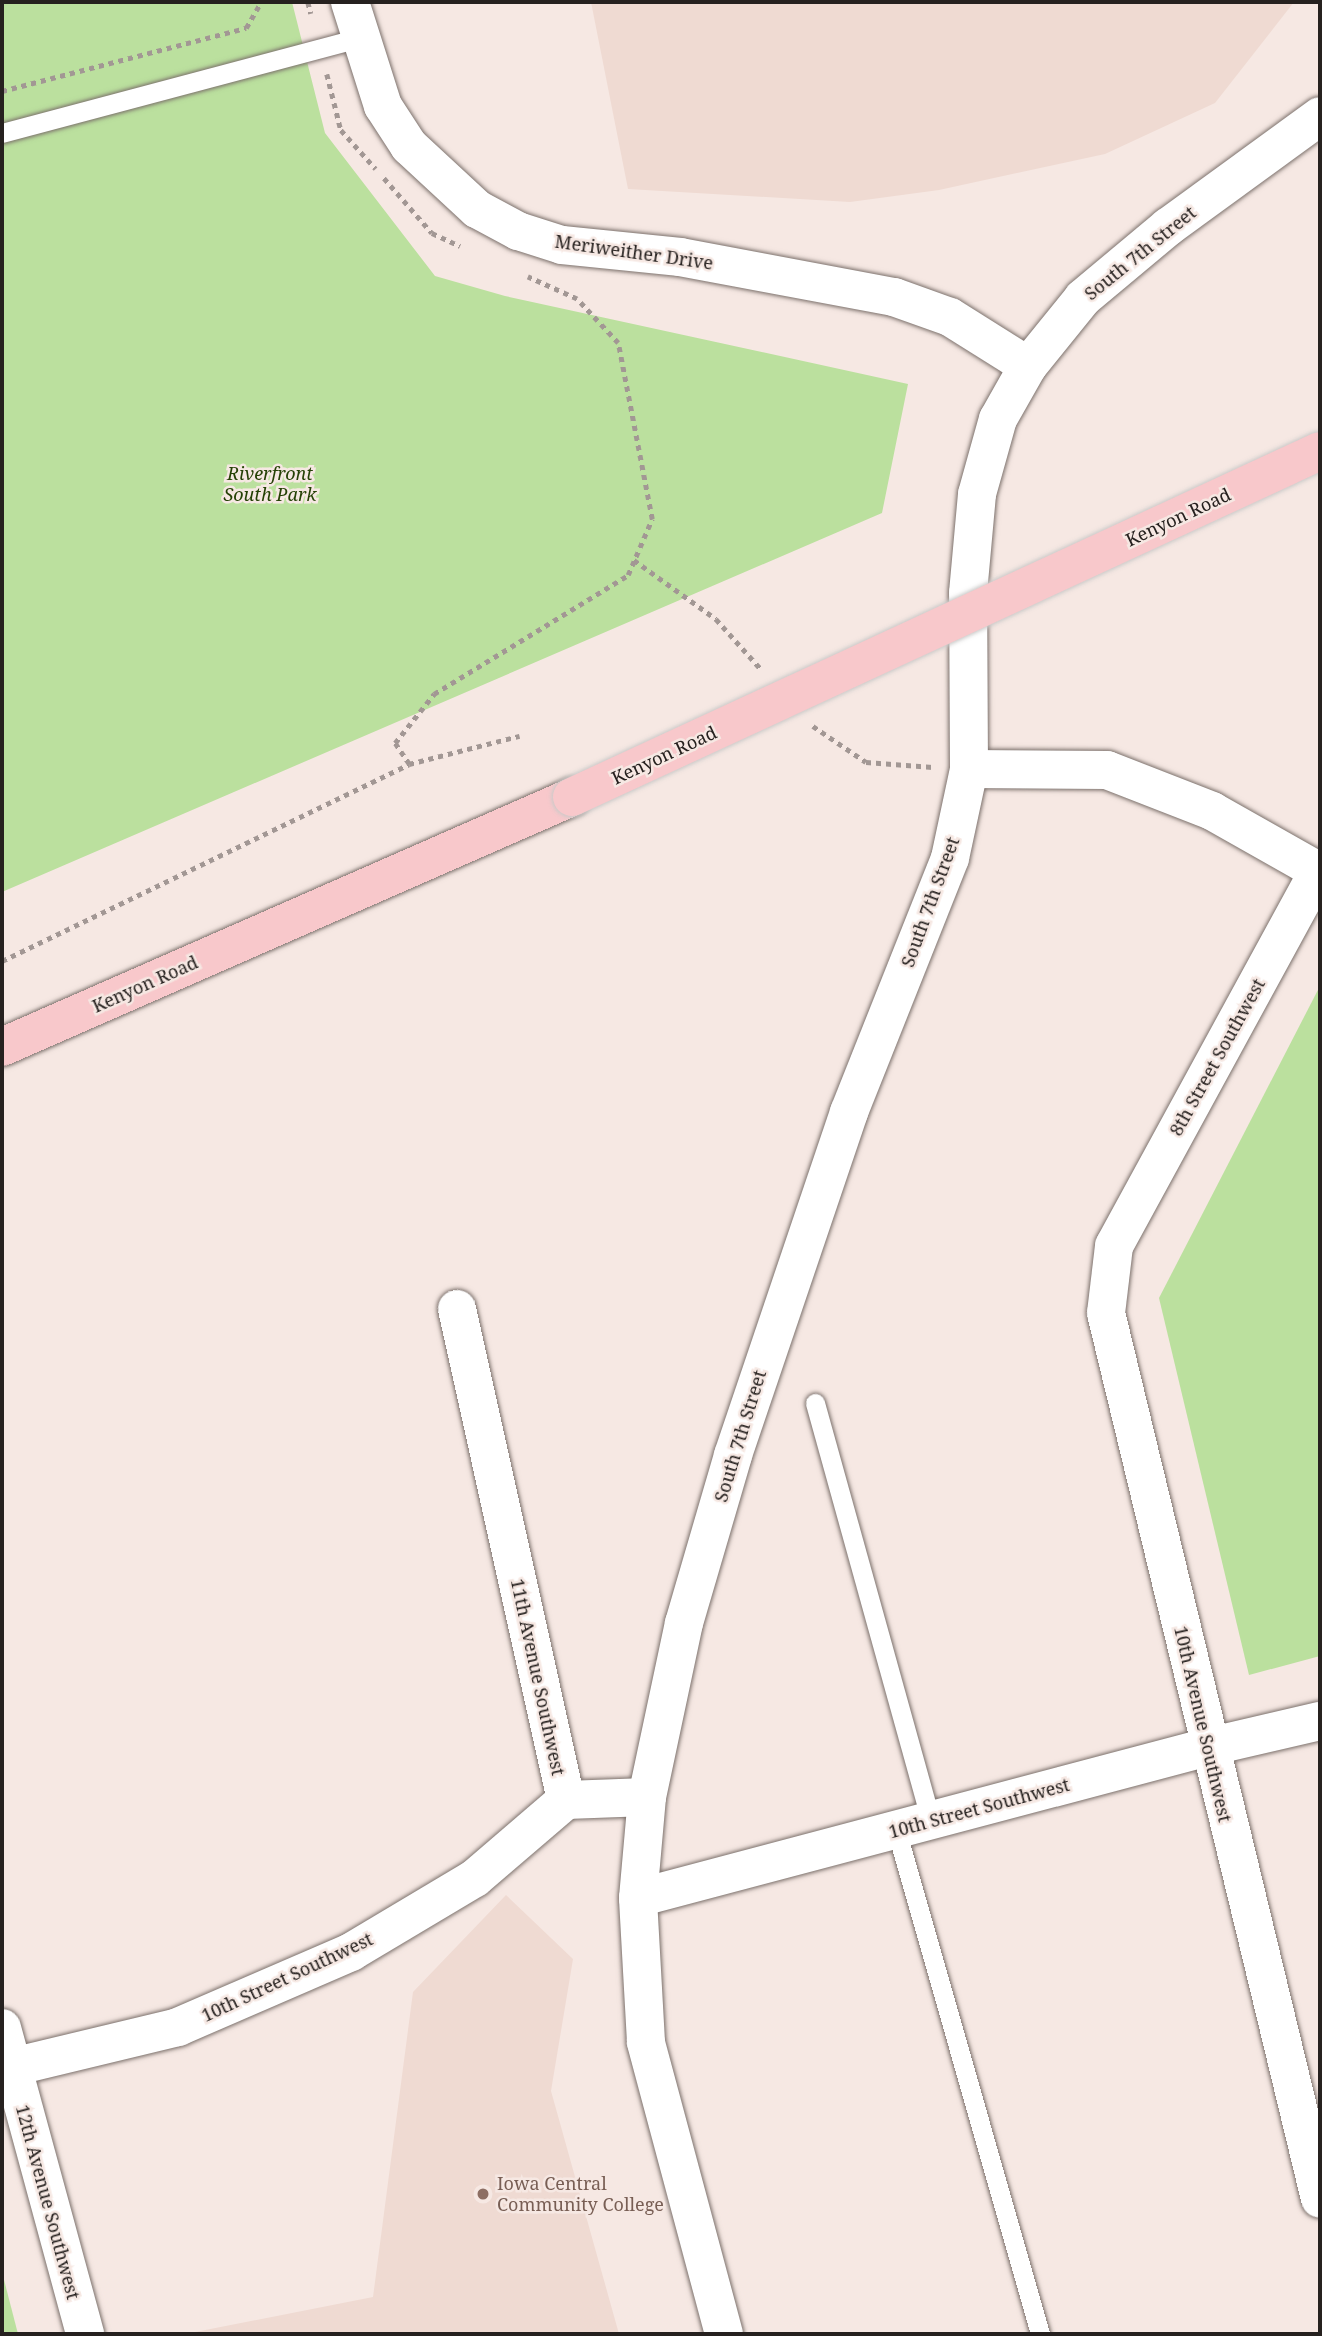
<!DOCTYPE html>
<style>
body{margin:0}
#map{position:relative;width:1322px;height:2336px;overflow:hidden;background:#f6e8e3;font-family:"Noto Serif",serif}
div>[style]{position:absolute}
.built>*{inset:0;background:#efdad2}
.green>*{inset:0;background:#bbe09e}
.path>*{height:4.5px;margin-top:-2.25px;transform-origin:0;background:repeating-linear-gradient(90deg,#a29794 0 5px,transparent 0 10px)}
.roads{filter:drop-shadow(0 0 2px #7c716c) drop-shadow(0 0 2px #7c716c)}
.lane>*{height:19px;margin:-9.5px;padding:0 9.5px;transform-origin:9.5px;border-radius:9.5px;background:#fff}
.street>*{height:38px;margin:-19px;padding:0 19px;transform-origin:19px;border-radius:19px;background:#fff}
.secondary>*{height:38px;margin:-19px;padding:0 19px;transform-origin:19px;border-radius:19px;background:#fff}
.primary>*{height:38px;margin:-19px;padding:0 19px;transform-origin:19px;border-radius:19px;background:#f8c8cb}
.bridges{filter:drop-shadow(0 0 2px #cbcac9) drop-shadow(0 0 2px #cbcac9)}
.primary-bridge>*{height:38px;margin:-19px;padding:0 19px;transform-origin:19px;border-radius:19px;background:#f8c8cb}
.dots>*{width:19px;height:19px;translate:-50% -50%;box-sizing:border-box;border:4px solid #f6e8e3;border-radius:50%}
span{translate:-50% -50%;white-space:nowrap;text-align:center;line-height:1.15;-webkit-text-stroke:5px #f6e8e3;paint-order:stroke}
.street-label{font-size:18px;color:#26211f}
.park-label{font-size:18px;color:#254105;font-style:italic}
.education-label{font-size:18px;color:#785e54}
.left{translate:0 -50%;text-align:left}
.frame{position:absolute;inset:0;border:4px solid #26211f;pointer-events:none}
</style>
<div id="map">
<div class="built">
<div style="clip-path:polygon(591px 2px,1294px 2px,1215px 103px,1105px 154px,939px 190px,850px 202px,628px 189px)"></div>
<div style="clip-path:polygon(506px 1895px,573px 1959px,551px 2091px,619px 2334px,185px 2334px,373px 2297px,413px 1992px)"></div>
</div>
<div class="green">
<div style="clip-path:polygon(2px 2px,292px 2px,325px 133px,435px 276px,505px 296px,908px 384px,882px 513px,2px 892px)"></div>
<div style="clip-path:polygon(1320px 986px,1320px 1656px,1249px 1675px,1159px 1298px)"></div>
<div style="clip-path:polygon(2px 2272px,18px 2334px,2px 2334px)"></div>
</div>
<div class="path">
<div style="left:308px;top:2px;width:12px;rotate:76deg"></div>
<div style="left:327px;top:74px;width:58px;rotate:76deg"></div>
<div style="left:341px;top:130px;width:52px;rotate:48.1deg"></div>
<div style="left:2px;top:91px;width:252px;rotate:-14.5deg"></div>
<div style="left:246px;top:28px;width:30px;rotate:-60deg"></div>
<div style="left:384px;top:178px;width:73px;rotate:48.9deg"></div>
<div style="left:432px;top:233px;width:31px;rotate:25deg"></div>
<div style="left:634px;top:560px;width:101px;rotate:35.7deg"></div>
<div style="left:716px;top:619px;width:66px;rotate:48.1deg"></div>
<div style="left:813px;top:726px;width:64px;rotate:34.2deg"></div>
<div style="left:866px;top:762px;width:67px;rotate:4.3deg"></div>
<div style="left:409px;top:764px;width:25px;rotate:-124deg"></div>
<div style="left:395px;top:743px;width:63px;rotate:-51.5deg"></div>
<div style="left:434px;top:694px;width:228px;rotate:-31.5deg"></div>
<div style="left:628px;top:575px;width:61px;rotate:-66.8deg"></div>
<div style="left:652px;top:519px;width:179px;rotate:-100.9deg"></div>
<div style="left:618px;top:343px;width:60px;rotate:-133deg"></div>
<div style="left:577px;top:299px;width:54px;rotate:-155.8deg"></div>
<div style="left:2px;top:961px;width:452px;rotate:-25.8deg"></div>
<div style="left:409px;top:764px;width:114px;rotate:-14.3deg"></div>
</div>
<div class="roads">
<div class="lane">
<div style="left:2px;top:133px;width:369px;rotate:-14.9deg"></div>
<div style="left:815px;top:1403px;width:433px;rotate:74.5deg"></div>
<div style="left:896px;top:1829px;width:525px;rotate:74.08deg"></div>
</div>
<div class="street">
<div style="left:969px;top:769px;width:138px;rotate:0.4deg"></div>
<div style="left:1107px;top:770px;width:113px;rotate:21.3deg"></div>
<div style="left:1212px;top:811px;width:124px;rotate:29.5deg"></div>
<div style="left:1320px;top:868px;width:430px;rotate:118.6deg"></div>
<div style="left:1114px;top:1246px;width:67px;rotate:96.8deg"></div>
<div style="left:1106px;top:1313px;width:911px;rotate:76.42deg"></div>
<div style="left:457px;top:1309px;width:503px;rotate:77.48deg"></div>
<div style="left:566px;top:1800px;width:81px;rotate:-2.1deg"></div>
<div style="left:638px;top:1898px;width:590px;rotate:-14.84deg"></div>
<div style="left:1208px;top:1747px;width:115px;rotate:-13.1deg"></div>
<div style="left:2px;top:2028px;width:317px;rotate:74.8deg"></div>
<div style="left:12px;top:2067px;width:171px;rotate:-13.5deg"></div>
<div style="left:178px;top:2027px;width:189px;rotate:-23.4deg"></div>
<div style="left:351px;top:1952px;width:144px;rotate:-30.8deg"></div>
<div style="left:475px;top:1878px;width:120px;rotate:-40.6deg"></div>
</div>
<div class="secondary">
<div style="left:350px;top:2px;width:109px;rotate:72.4deg"></div>
<div style="left:383px;top:106px;width:48px;rotate:57deg"></div>
<div style="left:409px;top:146px;width:93px;rotate:42.8deg"></div>
<div style="left:477px;top:209px;width:47px;rotate:28.2deg"></div>
<div style="left:518px;top:231px;width:46px;rotate:17.7deg"></div>
<div style="left:562px;top:245px;width:119px;rotate:5.8deg"></div>
<div style="left:680px;top:257px;width:218px;rotate:10.6deg"></div>
<div style="left:894px;top:297px;width:59px;rotate:19.7deg"></div>
<div style="left:950px;top:317px;width:92px;rotate:32.1deg"></div>
<div style="left:724px;top:2334px;width:302px;rotate:-105deg"></div>
<div style="left:646px;top:2042px;width:144px;rotate:-93.2deg"></div>
<div style="left:638px;top:1898px;width:101px;rotate:-84.9deg"></div>
<div style="left:647px;top:1797px;width:178px;rotate:-78deg"></div>
<div style="left:684px;top:1623px;width:175px;rotate:-73.7deg"></div>
<div style="left:733px;top:1455px;width:362px;rotate:-71.3deg"></div>
<div style="left:849px;top:1112px;width:273px;rotate:-68.3deg"></div>
<div style="left:950px;top:858px;width:91px;rotate:-77.9deg"></div>
<div style="left:969px;top:769px;width:176px;rotate:-90.3deg"></div>
<div style="left:968px;top:593px;width:99px;rotate:-84.8deg"></div>
<div style="left:977px;top:494px;width:78px;rotate:-74.4deg"></div>
<div style="left:998px;top:419px;width:61px;rotate:-60.5deg"></div>
<div style="left:1028px;top:366px;width:87px;rotate:-51deg"></div>
<div style="left:1083px;top:298px;width:111px;rotate:-39.9deg"></div>
<div style="left:1168px;top:227px;width:188px;rotate:-36.1deg"></div>
</div>
<div class="primary">
<div style="left:2px;top:1047px;width:622px;rotate:-23.68deg"></div>
</div>
</div>
<div class="bridges">
<div class="primary-bridge">
<div style="left:572px;top:797px;width:824px;rotate:-24.82deg"></div>
</div>
</div>
<div class="dots">
<div style="left:483px;top:2194px;background:#8d6e63"></div>
</div>
<div class="street-label">
<span style="left:634px;top:252px;rotate:8deg">Meriweither Drive</span>
<span style="left:1140px;top:253px;rotate:-39deg">South 7th Street</span>
<span style="left:1178px;top:517px;rotate:-25deg">Kenyon Road</span>
<span style="left:664px;top:755px;rotate:-25deg">Kenyon Road</span>
<span style="left:930px;top:902px;rotate:-70deg">South 7th Street</span>
<span style="left:145px;top:984px;rotate:-24deg">Kenyon Road</span>
<span style="left:1217px;top:1057px;rotate:-61deg">8th Street Southwest</span>
<span style="left:740px;top:1436px;rotate:-73deg">South 7th Street</span>
<span style="left:538px;top:1677px;rotate:78deg">11th Avenue Southwest</span>
<span style="left:1203px;top:1724px;rotate:77deg">10th Avenue Southwest</span>
<span style="left:979px;top:1808px;rotate:-15deg">10th Street Southwest</span>
<span style="left:287px;top:1977px;rotate:-25deg">10th Street Southwest</span>
<span style="left:48px;top:2202px;rotate:75deg">12th Avenue Southwest</span>
</div>
<div class="park-label">
<span style="left:270px;top:484px">Riverfront<br>South Park</span>
</div>
<div class="education-label">
<span class="left" style="left:497px;top:2194px">Iowa Central<br>Community College</span>
</div>
<div class="frame"></div>
</div>
